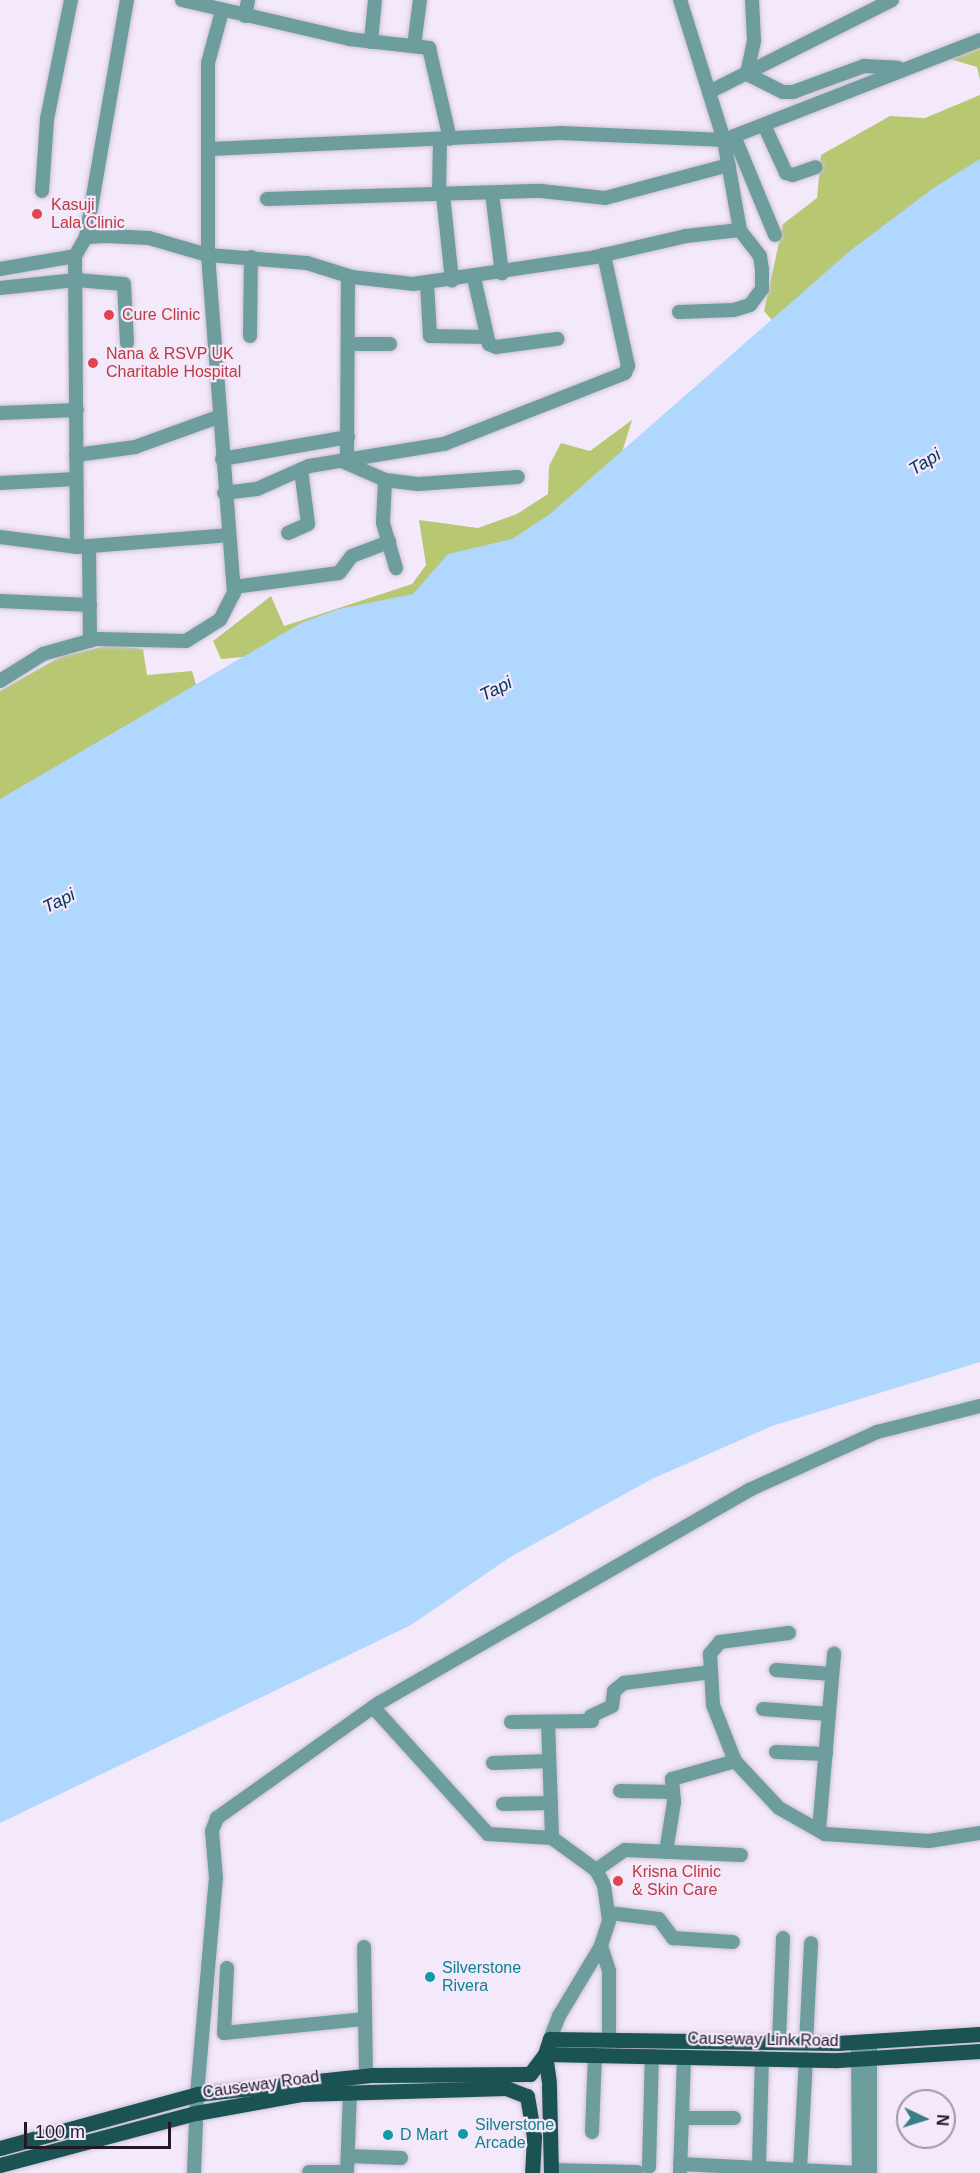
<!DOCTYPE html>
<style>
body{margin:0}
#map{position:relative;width:980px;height:2173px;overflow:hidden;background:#f4e8fb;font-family:Helvetica,sans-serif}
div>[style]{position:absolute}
.green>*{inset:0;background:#b7c772}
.water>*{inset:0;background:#b0d7fd}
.roads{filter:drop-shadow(0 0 2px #cec3d4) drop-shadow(0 0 2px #cec3d4)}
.minor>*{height:14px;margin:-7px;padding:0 7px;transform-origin:7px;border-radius:7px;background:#6d9d9d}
.major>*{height:15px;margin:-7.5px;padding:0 7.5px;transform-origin:7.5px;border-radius:7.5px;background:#1b5354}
.dots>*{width:16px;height:16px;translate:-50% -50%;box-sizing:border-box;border:3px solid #f4e8fb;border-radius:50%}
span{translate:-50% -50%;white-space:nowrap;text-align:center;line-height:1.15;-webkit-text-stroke:4.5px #f4e8fb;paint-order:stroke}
.health-label{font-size:16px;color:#be3a42}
.left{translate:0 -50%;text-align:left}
.culture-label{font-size:16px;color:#0d838f}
.street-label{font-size:16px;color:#211a25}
.water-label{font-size:18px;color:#053960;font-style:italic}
.north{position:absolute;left:896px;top:2089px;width:60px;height:60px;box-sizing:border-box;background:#f4e8fb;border:2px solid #a096a5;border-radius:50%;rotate:94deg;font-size:16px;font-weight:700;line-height:24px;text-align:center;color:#211a25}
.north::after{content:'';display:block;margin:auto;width:21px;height:27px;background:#388086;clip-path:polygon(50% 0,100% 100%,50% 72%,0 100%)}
.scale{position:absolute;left:24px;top:2122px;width:147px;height:27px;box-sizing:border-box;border:3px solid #211a25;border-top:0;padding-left:8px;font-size:18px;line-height:21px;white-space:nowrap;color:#211a25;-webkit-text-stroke:4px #f4e8fb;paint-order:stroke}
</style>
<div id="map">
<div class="green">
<div style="clip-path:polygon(980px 47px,980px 80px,977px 67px,950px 59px)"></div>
<div style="clip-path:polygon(980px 95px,980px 168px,777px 326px,764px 311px,783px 224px,817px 198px,821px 155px,890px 116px,925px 118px)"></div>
<div style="clip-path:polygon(632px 420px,619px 462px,415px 619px,299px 652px,221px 659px,213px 641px,271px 596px,284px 626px,412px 584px,426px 565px,419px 520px,478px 528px,517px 514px,548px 494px,549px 466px,561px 443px,590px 451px)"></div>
<div style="clip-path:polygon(111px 645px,143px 649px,147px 675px,192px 671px,199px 694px,0 807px,0 691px,62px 656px)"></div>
</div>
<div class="water">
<div style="clip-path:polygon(980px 159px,980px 1362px,772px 1426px,652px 1479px,512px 1556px,411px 1625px,0 1823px,0 799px,301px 623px,339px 609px,413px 594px,448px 554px,512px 539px,550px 514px,851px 250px,932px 189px)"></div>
</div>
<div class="roads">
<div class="minor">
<div style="left:182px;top:0;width:171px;rotate:13.1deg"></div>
<div style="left:349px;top:39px;width:81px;rotate:6.4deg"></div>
<div style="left:429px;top:48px;width:93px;rotate:77deg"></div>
<div style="left:752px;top:0;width:41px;rotate:87.2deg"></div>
<div style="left:754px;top:41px;width:34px;rotate:102deg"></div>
<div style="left:747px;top:74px;width:40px;rotate:26.6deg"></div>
<div style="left:783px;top:92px;width:10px"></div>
<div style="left:793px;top:92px;width:76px;rotate:-20.1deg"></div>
<div style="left:864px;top:66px;width:34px;rotate:3deg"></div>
<div style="left:245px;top:16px;width:16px;rotate:-79deg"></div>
<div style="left:371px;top:42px;width:42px;rotate:-84.6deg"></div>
<div style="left:414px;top:46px;width:46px;rotate:-82.6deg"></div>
<div style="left:709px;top:92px;width:205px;rotate:-26.7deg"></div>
<div style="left:764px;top:125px;width:53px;rotate:65.4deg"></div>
<div style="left:786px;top:173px;width:7px;rotate:16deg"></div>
<div style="left:793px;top:175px;width:24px;rotate:-19deg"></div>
<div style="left:734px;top:136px;width:107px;rotate:67.5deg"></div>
<div style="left:210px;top:149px;width:350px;rotate:-2.6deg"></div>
<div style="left:560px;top:133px;width:164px;rotate:2.4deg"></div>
<div style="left:724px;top:140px;width:275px;rotate:-21.3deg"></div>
<div style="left:42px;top:191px;width:72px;rotate:-86deg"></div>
<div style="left:47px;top:119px;width:121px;rotate:-78.6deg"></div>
<div style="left:492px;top:193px;width:81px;rotate:82.9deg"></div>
<div style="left:439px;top:195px;width:56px;rotate:-89deg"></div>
<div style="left:443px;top:195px;width:86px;rotate:84deg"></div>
<div style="left:267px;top:199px;width:274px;rotate:-1.7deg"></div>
<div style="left:541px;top:191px;width:64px;rotate:6.2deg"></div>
<div style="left:605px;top:198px;width:128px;rotate:-14.9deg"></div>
<div style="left:86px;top:237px;width:241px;rotate:-80.2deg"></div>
<div style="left:75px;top:256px;width:291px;rotate:89.6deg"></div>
<div style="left:0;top:269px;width:76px;rotate:-9.8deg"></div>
<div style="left:75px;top:256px;width:22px;rotate:-60deg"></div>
<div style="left:86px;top:237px;width:21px;rotate:-3deg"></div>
<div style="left:107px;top:236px;width:42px;rotate:2.7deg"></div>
<div style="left:149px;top:238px;width:61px;rotate:16.1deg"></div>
<div style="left:208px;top:255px;width:99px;rotate:4.6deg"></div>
<div style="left:307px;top:263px;width:47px;rotate:17.3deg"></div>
<div style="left:352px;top:277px;width:61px;rotate:6.5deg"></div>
<div style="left:413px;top:284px;width:184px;rotate:-8.4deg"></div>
<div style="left:595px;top:257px;width:93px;rotate:-13deg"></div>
<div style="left:686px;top:236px;width:54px;rotate:-6.3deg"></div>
<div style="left:474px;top:278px;width:68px;rotate:77.2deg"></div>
<div style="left:489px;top:344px;width:8px;rotate:23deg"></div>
<div style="left:496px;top:347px;width:62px;rotate:-7.5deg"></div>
<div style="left:427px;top:283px;width:53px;rotate:86.8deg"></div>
<div style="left:430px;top:336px;width:56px;rotate:1deg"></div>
<div style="left:0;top:288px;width:76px;rotate:-6deg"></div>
<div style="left:76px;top:280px;width:48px;rotate:4.8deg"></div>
<div style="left:124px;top:284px;width:59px;rotate:87.1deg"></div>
<div style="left:679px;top:312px;width:55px;rotate:-2.1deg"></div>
<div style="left:734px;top:310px;width:17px;rotate:-17deg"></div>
<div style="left:750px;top:305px;width:20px;rotate:-53deg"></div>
<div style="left:762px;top:289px;width:20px;rotate:-90deg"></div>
<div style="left:762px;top:269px;width:13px;rotate:-99deg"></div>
<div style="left:760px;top:256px;width:33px;rotate:-128deg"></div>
<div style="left:740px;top:230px;width:91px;rotate:-100.1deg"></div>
<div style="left:724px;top:140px;width:147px;rotate:-107.4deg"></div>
<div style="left:250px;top:336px;width:79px;rotate:-89.3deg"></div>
<div style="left:348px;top:344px;width:42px"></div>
<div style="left:0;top:413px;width:77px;rotate:-2.2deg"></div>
<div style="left:76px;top:455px;width:60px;rotate:-7.7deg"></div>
<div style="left:135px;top:447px;width:88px;rotate:-19.9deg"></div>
<div style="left:222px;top:459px;width:128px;rotate:-9.9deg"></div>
<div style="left:347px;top:460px;width:184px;rotate:-89.7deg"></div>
<div style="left:342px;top:461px;width:47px;rotate:23.8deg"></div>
<div style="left:385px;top:480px;width:33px;rotate:7deg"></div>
<div style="left:418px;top:484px;width:100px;rotate:-4deg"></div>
<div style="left:385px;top:480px;width:43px;rotate:92.7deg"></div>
<div style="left:383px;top:523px;width:47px;rotate:73.9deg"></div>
<div style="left:0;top:483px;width:76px;rotate:-3deg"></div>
<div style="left:224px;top:493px;width:33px;rotate:-7deg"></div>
<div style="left:257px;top:489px;width:57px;rotate:-23.9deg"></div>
<div style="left:309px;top:466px;width:137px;rotate:-9.3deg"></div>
<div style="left:444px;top:444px;width:194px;rotate:-21.4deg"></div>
<div style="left:625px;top:373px;width:8px;rotate:-67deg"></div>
<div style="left:628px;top:366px;width:114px;rotate:-102.2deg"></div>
<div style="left:288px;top:533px;width:22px;rotate:-24deg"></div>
<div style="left:308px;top:524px;width:55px;rotate:-97.3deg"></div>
<div style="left:0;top:537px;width:78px;rotate:7.4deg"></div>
<div style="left:77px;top:547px;width:151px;rotate:-4.5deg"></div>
<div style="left:89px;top:547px;width:94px;rotate:89.4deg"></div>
<div style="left:234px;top:587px;width:106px;rotate:-7.6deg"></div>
<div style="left:339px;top:573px;width:21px;rotate:-53deg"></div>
<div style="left:352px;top:556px;width:40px;rotate:-21deg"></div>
<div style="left:0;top:601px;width:90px;rotate:2.5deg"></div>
<div style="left:0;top:681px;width:51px;rotate:-32.1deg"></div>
<div style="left:43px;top:654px;width:55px;rotate:-15.8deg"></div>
<div style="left:96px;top:639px;width:90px;rotate:1.3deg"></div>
<div style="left:186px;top:641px;width:40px;rotate:-32deg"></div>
<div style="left:220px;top:620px;width:30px;rotate:-63deg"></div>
<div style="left:234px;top:593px;width:339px;rotate:-94.4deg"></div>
<div style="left:208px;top:255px;width:192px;rotate:-90deg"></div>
<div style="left:208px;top:63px;width:54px;rotate:-74.9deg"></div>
<div style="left:789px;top:1633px;width:70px;rotate:172.6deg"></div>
<div style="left:720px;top:1642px;width:16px;rotate:130deg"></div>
<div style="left:710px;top:1654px;width:51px;rotate:86.6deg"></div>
<div style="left:713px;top:1705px;width:60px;rotate:68.6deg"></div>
<div style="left:735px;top:1761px;width:64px;rotate:46.9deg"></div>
<div style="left:779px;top:1808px;width:53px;rotate:29.5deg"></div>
<div style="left:825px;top:1834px;width:104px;rotate:3.9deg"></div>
<div style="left:929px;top:1841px;width:52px;rotate:-8.9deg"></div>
<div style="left:776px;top:1670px;width:56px;rotate:4.1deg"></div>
<div style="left:373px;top:1707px;width:171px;rotate:47.8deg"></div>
<div style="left:488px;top:1834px;width:64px;rotate:3.6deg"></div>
<div style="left:552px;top:1838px;width:54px;rotate:36deg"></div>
<div style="left:596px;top:1870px;width:17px;rotate:62deg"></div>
<div style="left:604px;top:1885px;width:36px;rotate:82deg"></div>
<div style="left:609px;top:1921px;width:26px;rotate:108deg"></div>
<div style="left:601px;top:1946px;width:82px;rotate:121deg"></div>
<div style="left:559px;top:2016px;width:25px;rotate:111deg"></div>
<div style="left:763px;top:1709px;width:66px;rotate:4.3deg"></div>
<div style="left:591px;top:1716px;width:23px;rotate:-25deg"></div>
<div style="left:612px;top:1706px;width:15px;rotate:-82deg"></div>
<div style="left:614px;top:1691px;width:13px;rotate:-39deg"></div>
<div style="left:624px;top:1683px;width:88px;rotate:-7.2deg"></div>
<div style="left:511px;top:1722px;width:81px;rotate:-0.7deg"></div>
<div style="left:548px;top:1722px;width:116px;rotate:88deg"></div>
<div style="left:776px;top:1752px;width:50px;rotate:2.3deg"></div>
<div style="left:493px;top:1763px;width:56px;rotate:-2deg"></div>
<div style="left:620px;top:1791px;width:53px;rotate:1.1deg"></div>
<div style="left:503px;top:1804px;width:48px;rotate:-1.2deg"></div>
<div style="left:819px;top:1830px;width:177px;rotate:-85.1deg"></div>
<div style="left:666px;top:1852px;width:51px;rotate:-80.9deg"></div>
<div style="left:674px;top:1802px;width:23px;rotate:-95deg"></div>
<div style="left:672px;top:1779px;width:66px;rotate:-15.9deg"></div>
<div style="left:596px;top:1870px;width:35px;rotate:-35deg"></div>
<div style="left:625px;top:1850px;width:116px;rotate:2.5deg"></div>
<div style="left:609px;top:1913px;width:50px;rotate:6.8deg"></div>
<div style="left:659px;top:1919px;width:24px;rotate:54deg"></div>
<div style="left:673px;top:1938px;width:60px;rotate:3.8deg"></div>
<div style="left:601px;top:1946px;width:26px;rotate:72deg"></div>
<div style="left:609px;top:1971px;width:69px;rotate:90deg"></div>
<div style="left:364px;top:1947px;width:129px;rotate:89.1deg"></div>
<div style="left:227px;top:1968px;width:65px;rotate:92.6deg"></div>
<div style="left:224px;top:2033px;width:142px;rotate:-5.7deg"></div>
<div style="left:870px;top:2041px;width:132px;rotate:90deg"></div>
<div style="left:779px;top:2042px;width:104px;rotate:-87.8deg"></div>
<div style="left:858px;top:2042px;width:131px;rotate:89.6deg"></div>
<div style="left:806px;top:2043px;width:100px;rotate:-87.1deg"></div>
<div style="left:682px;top:2118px;width:52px"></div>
<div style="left:592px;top:2132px;width:77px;rotate:-87.8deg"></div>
<div style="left:348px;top:2156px;width:53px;rotate:2.2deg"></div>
<div style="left:680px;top:2164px;width:179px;rotate:2.9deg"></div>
<div style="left:759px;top:2165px;width:107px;rotate:-88.4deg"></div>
<div style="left:649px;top:2167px;width:111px;rotate:-88.5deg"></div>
<div style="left:800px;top:2169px;width:110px;rotate:-86.9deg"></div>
<div style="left:551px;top:2170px;width:86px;rotate:1.3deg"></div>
<div style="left:309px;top:2172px;width:38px"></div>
<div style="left:194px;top:2173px;width:79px;rotate:-87.8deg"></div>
<div style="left:197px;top:2094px;width:217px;rotate:-85deg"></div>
<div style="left:216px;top:1878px;width:47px;rotate:-94.9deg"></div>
<div style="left:212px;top:1831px;width:14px;rotate:-69deg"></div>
<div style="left:217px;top:1818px;width:199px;rotate:-35.4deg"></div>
<div style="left:379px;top:1703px;width:427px;rotate:-29.9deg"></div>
<div style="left:749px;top:1490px;width:141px;rotate:-24.4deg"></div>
<div style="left:877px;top:1432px;width:106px;rotate:-14.2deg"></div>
<div style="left:347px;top:2173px;width:81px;rotate:-87.9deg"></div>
<div style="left:680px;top:2173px;width:116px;rotate:-88deg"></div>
</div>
<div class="major">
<div style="left:545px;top:2054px;width:293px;rotate:1.2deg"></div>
<div style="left:838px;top:2060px;width:142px;rotate:-3.6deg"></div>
<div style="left:545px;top:2054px;width:28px;rotate:82deg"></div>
<div style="left:549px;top:2086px;width:87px;rotate:88.7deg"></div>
<div style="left:0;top:2148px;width:204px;rotate:-15.3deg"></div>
<div style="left:197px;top:2094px;width:177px;rotate:-6.2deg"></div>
<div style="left:373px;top:2075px;width:157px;rotate:-0.4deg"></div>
<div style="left:530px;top:2074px;width:25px;rotate:-53deg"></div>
<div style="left:545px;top:2054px;width:16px;rotate:-72deg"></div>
<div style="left:550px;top:2039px;width:288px;rotate:0.8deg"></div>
<div style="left:838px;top:2043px;width:142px;rotate:-3.6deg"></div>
<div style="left:0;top:2165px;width:203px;rotate:-14.9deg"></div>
<div style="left:196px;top:2113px;width:108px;rotate:-10.2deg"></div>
<div style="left:302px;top:2094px;width:204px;rotate:-1.7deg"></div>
<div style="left:506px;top:2088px;width:22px;rotate:21deg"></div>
<div style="left:527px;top:2096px;width:42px;rotate:80.3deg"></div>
<div style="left:534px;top:2137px;width:36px;rotate:93deg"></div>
</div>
</div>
<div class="dots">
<div style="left:37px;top:214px;background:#e0444e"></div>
<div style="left:109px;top:315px;background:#e0444e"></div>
<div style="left:93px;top:363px;background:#e0444e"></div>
<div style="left:618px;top:1881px;background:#e0444e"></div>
<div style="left:430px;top:1977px;background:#0f9aa8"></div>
<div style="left:463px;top:2134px;background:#0f9aa8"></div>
<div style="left:388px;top:2135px;background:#0f9aa8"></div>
</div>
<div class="health-label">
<span class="left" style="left:51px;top:214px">Kasuji<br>Lala Clinic</span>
<span class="left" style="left:122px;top:315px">Cure Clinic</span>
<span class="left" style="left:106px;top:363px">Nana &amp; RSVP UK<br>Charitable Hospital</span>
<span class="left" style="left:632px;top:1881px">Krisna Clinic<br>&amp; Skin Care</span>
</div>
<div class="culture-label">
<span class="left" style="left:442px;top:1977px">Silverstone<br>Rivera</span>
<span class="left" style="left:475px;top:2134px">Silverstone<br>Arcade</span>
<span class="left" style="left:400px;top:2135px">D Mart</span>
</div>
<div class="street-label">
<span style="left:763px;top:2040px;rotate:1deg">Causeway Link Road</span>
<span style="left:261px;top:2085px;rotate:-8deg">Causeway Road</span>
</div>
<div class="water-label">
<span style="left:925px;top:462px;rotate:-32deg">Tapi</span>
<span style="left:496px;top:689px;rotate:-26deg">Tapi</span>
<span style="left:59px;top:901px;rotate:-26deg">Tapi</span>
</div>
<div class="north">N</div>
<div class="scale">100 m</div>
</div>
